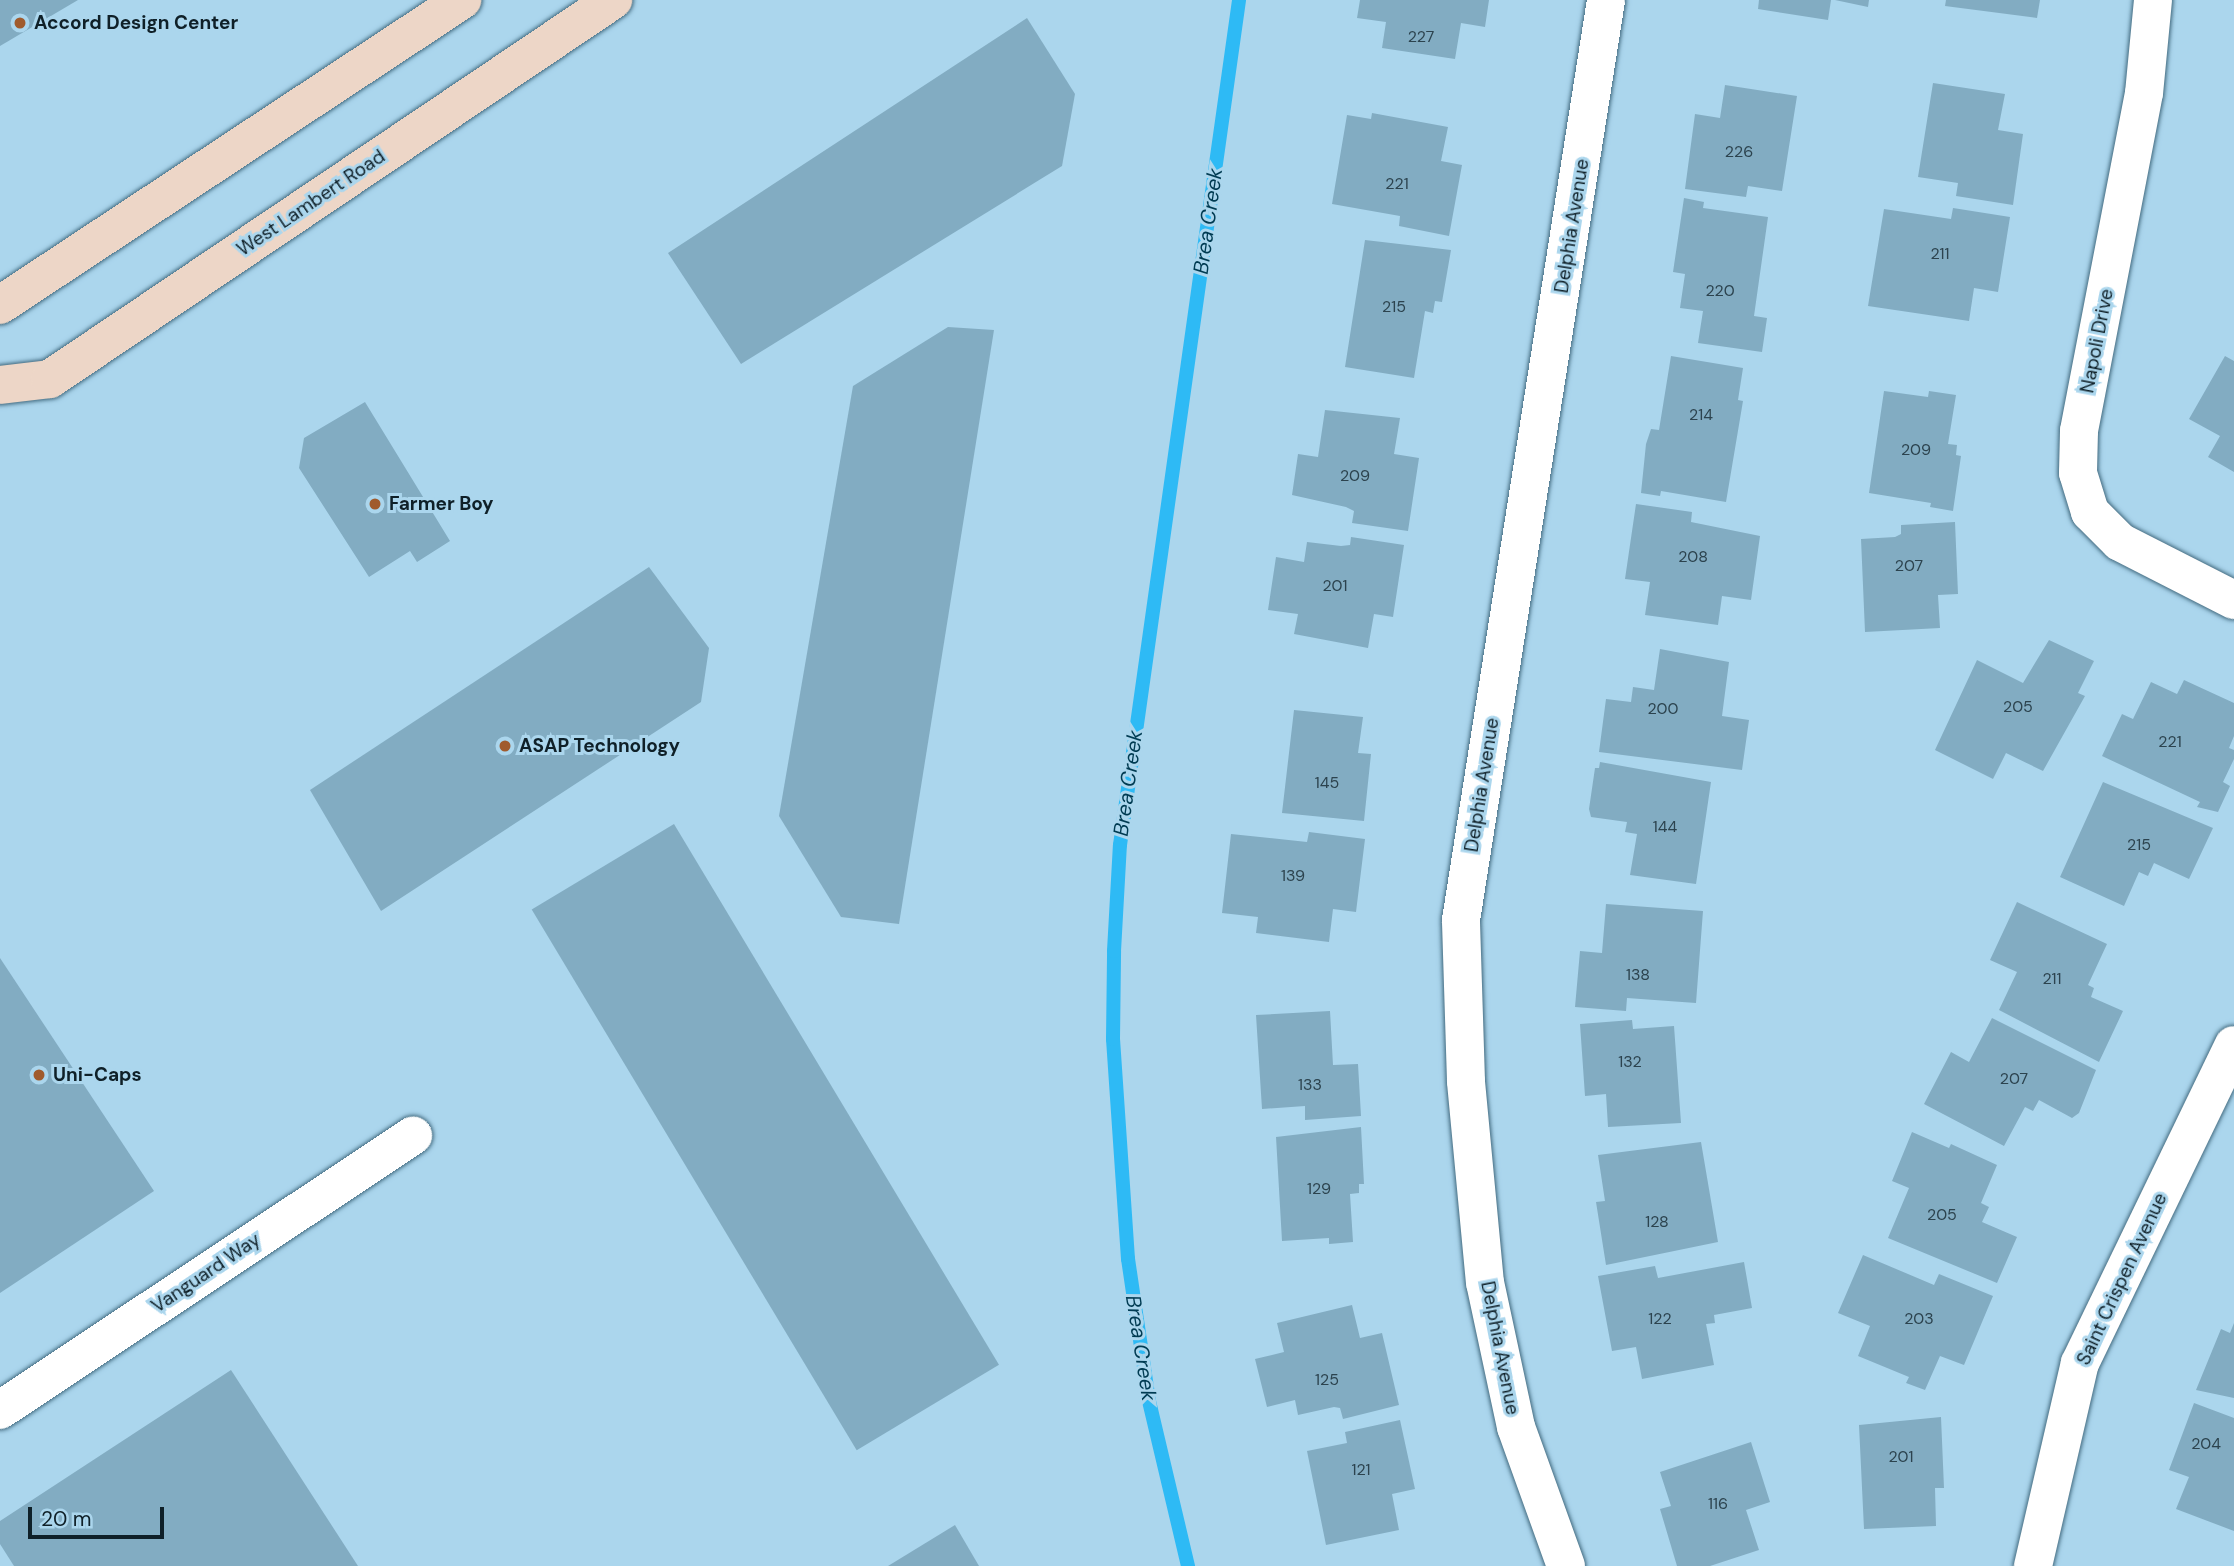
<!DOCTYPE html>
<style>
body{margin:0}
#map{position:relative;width:2234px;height:1566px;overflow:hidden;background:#abd6ed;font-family:"DM Sans",sans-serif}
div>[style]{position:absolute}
.stream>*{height:14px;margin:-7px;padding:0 7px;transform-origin:7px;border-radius:7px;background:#2ebaf5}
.building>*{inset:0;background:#82acc2;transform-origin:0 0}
.roads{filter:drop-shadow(0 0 2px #436b80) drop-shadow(0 0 2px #436b80)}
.minor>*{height:38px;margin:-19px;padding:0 19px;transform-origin:19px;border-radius:19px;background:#fff}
.secondary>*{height:38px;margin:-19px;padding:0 19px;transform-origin:19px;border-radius:19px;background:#edd6c7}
.dots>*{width:19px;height:19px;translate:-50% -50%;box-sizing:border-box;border:4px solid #abd6ed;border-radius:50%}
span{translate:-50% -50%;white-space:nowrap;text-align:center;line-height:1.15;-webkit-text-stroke:6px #abd6ed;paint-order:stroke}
.number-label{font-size:16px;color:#2c434e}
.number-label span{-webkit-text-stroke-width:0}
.poi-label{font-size:19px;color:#0f2028;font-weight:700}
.left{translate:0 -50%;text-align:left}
.street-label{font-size:19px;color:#0f2028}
.water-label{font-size:21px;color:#003b52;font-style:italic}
.scale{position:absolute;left:28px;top:1507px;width:136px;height:32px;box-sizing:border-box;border:4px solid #0f2028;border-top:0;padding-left:9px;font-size:21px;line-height:24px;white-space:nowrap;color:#0f2028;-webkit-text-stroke:5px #abd6ed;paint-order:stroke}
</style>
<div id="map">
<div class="stream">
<div style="left:1188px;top:1566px;width:170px;rotate:-103.3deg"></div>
<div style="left:1149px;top:1401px;width:144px;rotate:-98.4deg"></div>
<div style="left:1128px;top:1259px;width:221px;rotate:-93.9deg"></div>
<div style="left:1113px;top:1039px;width:88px;rotate:-89.3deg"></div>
<div style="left:1114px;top:951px;width:106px;rotate:-86.8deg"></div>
<div style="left:1120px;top:845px;width:853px;rotate:-81.98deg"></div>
</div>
<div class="building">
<div style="clip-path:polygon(0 0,78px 0,0 46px)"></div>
<div style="clip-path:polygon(1360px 0,1489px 0,1485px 27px,1461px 23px,1455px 59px,1382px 48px,1386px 22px,1357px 18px)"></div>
<div style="clip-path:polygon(1759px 0,1831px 0,1828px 20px,1758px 9px)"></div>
<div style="clip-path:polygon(1835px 0,1869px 0,1868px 7px)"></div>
<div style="clip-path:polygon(1946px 0,2040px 0,2037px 18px,1945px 6px)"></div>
<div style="clip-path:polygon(1027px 18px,1075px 94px,1062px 166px,741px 364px,668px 253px)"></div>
<div style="clip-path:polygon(1933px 83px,2005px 94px,1998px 130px,2023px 134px,2013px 205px,1956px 196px,1958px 183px,1918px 177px)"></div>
<div style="clip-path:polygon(1725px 85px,1797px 96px,1782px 191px,1748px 186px,1746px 197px,1685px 189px,1695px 114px,1720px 118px)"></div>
<div style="clip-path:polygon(1372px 113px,1448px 127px,1441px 161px,1462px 165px,1449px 236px,1399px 226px,1400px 216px,1332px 204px,1347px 115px,1371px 119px)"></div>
<div style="clip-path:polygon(1684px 198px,1704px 202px,1703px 208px,1768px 217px,1754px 316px,1767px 318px,1762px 352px,1698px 343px,1703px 311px,1680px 308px,1685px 274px,1673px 272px)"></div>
<div style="clip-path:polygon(1953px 208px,2010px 217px,1998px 292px,1974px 288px,1969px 321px,1868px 306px,1884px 209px,1951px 219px)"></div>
<div style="clip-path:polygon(1365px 240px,1451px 250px,1442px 302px,1435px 301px,1433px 313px,1425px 311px,1414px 378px,1345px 367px)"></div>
<div style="clip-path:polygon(948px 327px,994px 330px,899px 924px,841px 917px,779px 816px,853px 386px)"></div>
<div style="clip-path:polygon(1671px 356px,1743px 368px,1738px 400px,1743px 401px,1726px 502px,1661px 491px,1660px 496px,1641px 493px,1646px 444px,1651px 429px,1659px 430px)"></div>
<div style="clip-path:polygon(2225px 356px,2234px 361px,2234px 472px,2208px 457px,2220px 436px,2189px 419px)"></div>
<div style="clip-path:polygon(1884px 391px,1928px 397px,1929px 391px,1956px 395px,1948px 444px,1957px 445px,1956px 455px,1961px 456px,1953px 511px,1930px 507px,1931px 503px,1869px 493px)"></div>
<div style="clip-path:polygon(365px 402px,450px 541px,417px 562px,410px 551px,369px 577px,299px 468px,304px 438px)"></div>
<div style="clip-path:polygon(1325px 410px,1400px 418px,1394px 454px,1419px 458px,1408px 531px,1352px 523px,1354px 511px,1346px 507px,1292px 495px,1298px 454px,1318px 457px)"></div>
<div style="clip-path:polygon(1636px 504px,1692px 512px,1691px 522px,1760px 536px,1751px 600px,1722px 596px,1718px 625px,1645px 615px,1650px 582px,1625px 579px)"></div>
<div style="clip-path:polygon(1955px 522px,1958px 594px,1938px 595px,1940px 628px,1865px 632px,1861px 539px,1895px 537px,1901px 534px,1901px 525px)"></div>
<div style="clip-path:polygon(1351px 537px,1404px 545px,1393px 617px,1374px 614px,1368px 648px,1294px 634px,1298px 614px,1268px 610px,1276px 557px,1304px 562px,1307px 542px,1341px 546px,1350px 545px)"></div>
<div style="clip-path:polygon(649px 567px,709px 648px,701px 702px,381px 911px,310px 790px)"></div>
<div style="clip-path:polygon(2049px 640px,2094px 661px,2078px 693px,2085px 696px,2043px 771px,2006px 753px,1993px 779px,1935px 750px,1977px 660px,2023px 683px)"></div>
<div style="clip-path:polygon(1660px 649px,1729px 662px,1722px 716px,1749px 720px,1742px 770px,1599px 752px,1606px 699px,1631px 702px,1633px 687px,1654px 690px)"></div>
<div style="clip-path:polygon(2184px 680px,2234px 703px,2234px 736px,2229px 748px,2234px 750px,2234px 759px,2223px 782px,2230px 786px,2218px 812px,2197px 807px,2200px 802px,2102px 756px,2122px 714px,2133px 719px,2151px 682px,2177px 694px)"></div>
<div style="clip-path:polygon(1294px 710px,1363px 717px,1358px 753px,1371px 754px,1364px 821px,1282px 813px)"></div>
<div style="clip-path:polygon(1600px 762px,1711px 782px,1696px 884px,1630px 875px,1637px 834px,1625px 832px,1627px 822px,1591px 817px,1589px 809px,1595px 768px,1599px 768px)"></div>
<div style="clip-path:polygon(2103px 782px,2213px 828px,2189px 879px,2154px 863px,2148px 876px,2139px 872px,2124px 906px,2060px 877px)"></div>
<div style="left:674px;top:824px;width:631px;height:166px;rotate:59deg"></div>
<div style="clip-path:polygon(1309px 832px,1365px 839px,1356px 912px,1333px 909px,1329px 942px,1256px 933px,1258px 917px,1222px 913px,1231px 834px,1307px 842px)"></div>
<div style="clip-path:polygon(2017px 902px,2107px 944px,2088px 985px,2094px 988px,2091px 997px,2123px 1011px,2099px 1062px,1999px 1010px,2017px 972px,1990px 960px)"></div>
<div style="clip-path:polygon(1606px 904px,1703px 911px,1696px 1003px,1627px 998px,1626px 1011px,1575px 1007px,1580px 951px,1602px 953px)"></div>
<div style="clip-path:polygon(0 958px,154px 1191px,0 1293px)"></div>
<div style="clip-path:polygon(1330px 1011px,1333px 1065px,1358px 1064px,1361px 1116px,1305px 1120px,1305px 1106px,1262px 1109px,1256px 1015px)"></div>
<div style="clip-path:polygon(1992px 1018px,2096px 1070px,2079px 1113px,2072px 1118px,2039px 1100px,2033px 1111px,2025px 1107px,2004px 1146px,1924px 1104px,1951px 1052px,1969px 1062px)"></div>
<div style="clip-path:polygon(1632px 1020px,1633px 1029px,1674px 1026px,1681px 1123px,1608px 1127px,1606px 1094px,1585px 1096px,1580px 1024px)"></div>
<div style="clip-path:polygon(1361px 1127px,1364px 1184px,1359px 1184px,1359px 1193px,1350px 1194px,1353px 1242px,1329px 1244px,1329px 1238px,1282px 1241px,1276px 1137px)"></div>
<div style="clip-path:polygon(1912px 1132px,1949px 1148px,1951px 1144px,1997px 1165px,1981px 1203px,1989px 1207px,1982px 1222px,2017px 1237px,1997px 1283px,1888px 1238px,1909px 1188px,1892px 1181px)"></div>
<div style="clip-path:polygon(1701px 1142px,1718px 1242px,1606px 1265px,1596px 1202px,1605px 1201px,1598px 1155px)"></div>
<div style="clip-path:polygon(1863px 1255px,1934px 1285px,1939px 1274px,1993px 1296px,1964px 1365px,1940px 1356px,1925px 1390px,1906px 1383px,1909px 1377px,1858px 1356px,1870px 1326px,1838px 1313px)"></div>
<div style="clip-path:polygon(1744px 1262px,1752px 1308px,1714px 1315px,1715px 1323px,1706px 1324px,1714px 1365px,1642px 1379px,1636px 1347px,1612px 1351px,1598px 1276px,1655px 1266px,1658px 1278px)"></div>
<div style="clip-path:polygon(1352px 1305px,1360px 1338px,1382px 1333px,1399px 1405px,1343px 1419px,1340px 1408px,1334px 1407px,1298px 1415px,1295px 1400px,1267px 1407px,1255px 1359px,1284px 1352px,1277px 1323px)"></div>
<div style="clip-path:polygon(2234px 1323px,2234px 1398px,2196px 1390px,2221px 1329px,2230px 1333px)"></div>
<div style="clip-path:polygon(231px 1370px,358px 1566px,14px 1566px,0 1544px,0 1521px)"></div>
<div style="clip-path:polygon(2194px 1403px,2234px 1418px,2234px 1531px,2176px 1509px,2189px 1477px,2169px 1470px)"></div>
<div style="clip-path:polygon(1941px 1417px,1944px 1488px,1935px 1488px,1936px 1526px,1864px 1529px,1859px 1425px)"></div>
<div style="clip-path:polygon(1400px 1420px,1415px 1489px,1392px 1494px,1399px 1530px,1326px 1545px,1307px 1451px,1347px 1443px,1345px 1432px)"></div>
<div style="clip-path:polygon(1751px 1442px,1770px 1502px,1746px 1510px,1759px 1550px,1710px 1566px,1677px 1566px,1660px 1509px,1671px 1506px,1660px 1472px)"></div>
<div style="clip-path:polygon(955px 1525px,979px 1566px,888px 1566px)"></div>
</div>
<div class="roads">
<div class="minor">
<div style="left:2153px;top:0;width:93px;rotate:95.5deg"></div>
<div style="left:2144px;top:93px;width:344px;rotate:100.9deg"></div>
<div style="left:2079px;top:431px;width:42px;rotate:91.4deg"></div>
<div style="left:2078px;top:473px;width:41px;rotate:72.9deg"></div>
<div style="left:2090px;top:512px;width:42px;rotate:45deg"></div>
<div style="left:2120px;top:542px;width:128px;rotate:27deg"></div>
<div style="left:0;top:1410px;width:496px;rotate:-33.6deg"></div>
<div style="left:1566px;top:1566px;width:148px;rotate:-109.8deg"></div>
<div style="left:1516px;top:1427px;width:147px;rotate:-102.1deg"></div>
<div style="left:1485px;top:1283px;width:203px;rotate:-95.4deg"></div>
<div style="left:1466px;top:1081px;width:161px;rotate:-91.8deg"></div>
<div style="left:1461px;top:920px;width:931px;rotate:-81.04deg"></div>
<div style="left:2033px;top:1566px;width:208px;rotate:-77deg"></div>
<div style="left:2080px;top:1363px;width:353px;rotate:-64.2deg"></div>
</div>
<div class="secondary">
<div style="left:0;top:305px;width:554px;rotate:-33.43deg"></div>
<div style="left:0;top:385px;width:50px;rotate:-6.8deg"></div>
<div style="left:50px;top:379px;width:679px;rotate:-33.95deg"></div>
</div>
</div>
<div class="dots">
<div style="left:20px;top:23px;background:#a05b2d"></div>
<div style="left:375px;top:504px;background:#a05b2d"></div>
<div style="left:505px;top:746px;background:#a05b2d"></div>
<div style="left:39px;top:1075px;background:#a05b2d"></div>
</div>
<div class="number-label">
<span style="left:1421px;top:37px">227</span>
<span style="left:1739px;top:152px">226</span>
<span style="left:1397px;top:184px">221</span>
<span style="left:1940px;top:254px">211</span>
<span style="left:1720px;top:291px">220</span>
<span style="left:1394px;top:307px">215</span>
<span style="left:1701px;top:415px">214</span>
<span style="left:1916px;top:450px">209</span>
<span style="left:1355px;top:476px">209</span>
<span style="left:1693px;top:557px">208</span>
<span style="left:1909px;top:566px">207</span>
<span style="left:1335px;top:586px">201</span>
<span style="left:2018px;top:707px">205</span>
<span style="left:1663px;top:709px">200</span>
<span style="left:2170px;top:742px">221</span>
<span style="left:1327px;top:783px">145</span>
<span style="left:1665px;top:827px">144</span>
<span style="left:2139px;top:845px">215</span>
<span style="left:1293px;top:876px">139</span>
<span style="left:1638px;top:975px">138</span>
<span style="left:2052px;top:979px">211</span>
<span style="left:1630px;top:1062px">132</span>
<span style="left:2014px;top:1079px">207</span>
<span style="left:1310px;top:1085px">133</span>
<span style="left:1319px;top:1189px">129</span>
<span style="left:1942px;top:1215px">205</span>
<span style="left:1657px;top:1222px">128</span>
<span style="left:1660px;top:1319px">122</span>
<span style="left:1919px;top:1319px">203</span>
<span style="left:1327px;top:1380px">125</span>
<span style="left:2206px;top:1444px">204</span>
<span style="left:1901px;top:1457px">201</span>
<span style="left:1361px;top:1470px">121</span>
<span style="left:1718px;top:1504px">116</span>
</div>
<div class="poi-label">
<span class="left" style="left:34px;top:23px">Accord Design Center</span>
<span class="left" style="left:389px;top:504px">Farmer Boy</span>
<span class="left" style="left:519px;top:746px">ASAP Technology</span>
<span class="left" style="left:53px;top:1075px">Uni-Caps</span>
</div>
<div class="street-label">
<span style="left:311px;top:203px;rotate:-34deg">West Lambert Road</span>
<span style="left:1572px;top:226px;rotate:-81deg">Delphia Avenue</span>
<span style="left:2097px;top:341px;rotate:-79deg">Napoli Drive</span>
<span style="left:1482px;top:785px;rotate:-81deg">Delphia Avenue</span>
<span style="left:206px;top:1273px;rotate:-34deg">Vanguard Way</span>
<span style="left:2122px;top:1279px;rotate:-65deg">Saint Crispen Avenue</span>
<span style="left:1500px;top:1348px;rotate:79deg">Delphia Avenue</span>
</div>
<div class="water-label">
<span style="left:1208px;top:221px;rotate:-82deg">Brea Creek</span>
<span style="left:1128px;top:783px;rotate:-82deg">Brea Creek</span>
<span style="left:1141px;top:1348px;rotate:81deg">Brea Creek</span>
</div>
<div class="scale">20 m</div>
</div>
